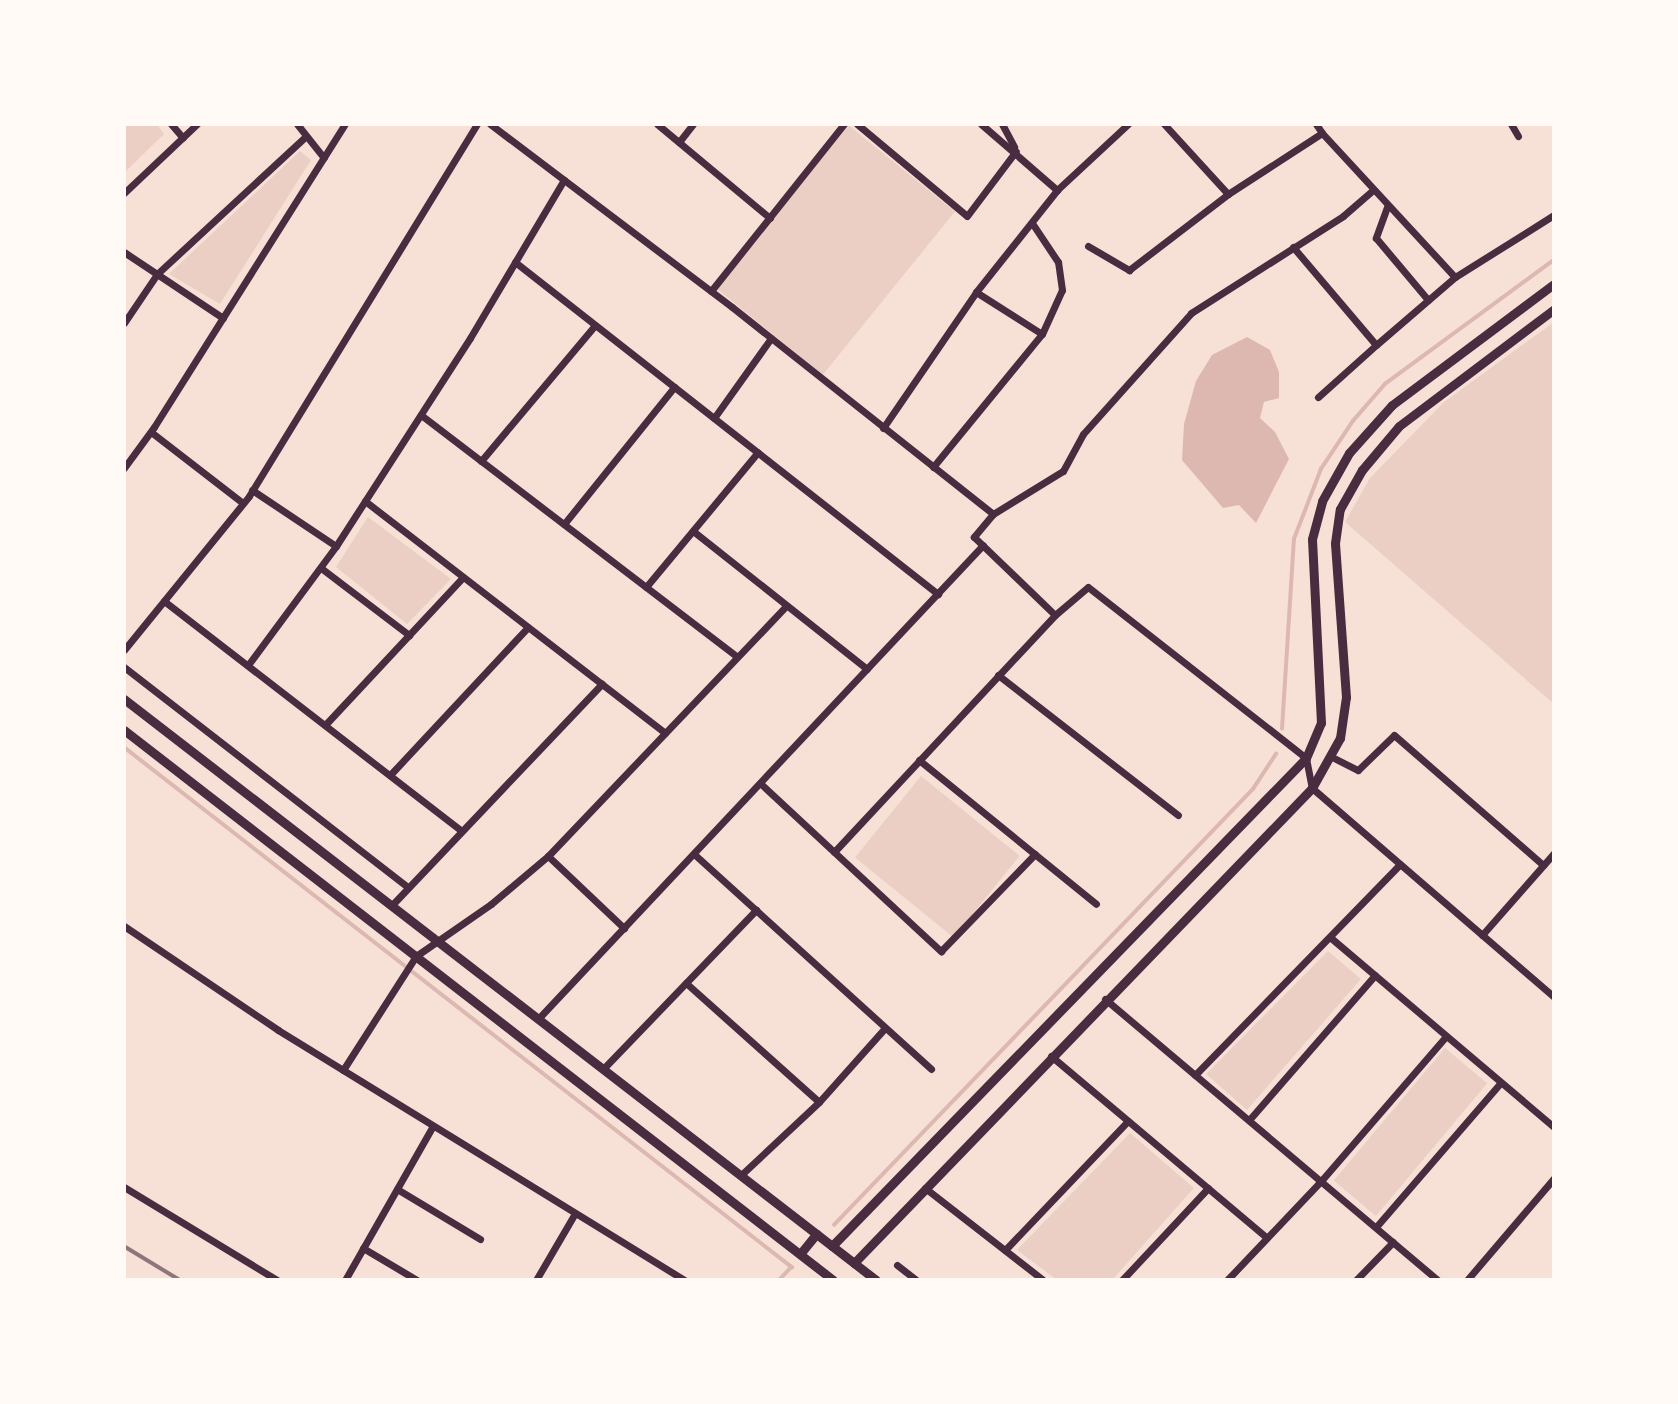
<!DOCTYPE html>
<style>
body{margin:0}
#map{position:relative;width:1678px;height:1404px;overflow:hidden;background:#f7e1d7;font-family:Quicksand,sans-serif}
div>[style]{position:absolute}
.green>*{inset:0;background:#ebcfc5;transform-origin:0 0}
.water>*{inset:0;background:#dcb8b0}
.stream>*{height:3.5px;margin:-1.75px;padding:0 1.75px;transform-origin:1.75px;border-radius:1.75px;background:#dcb8b0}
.minor>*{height:7px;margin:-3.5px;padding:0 3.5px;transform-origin:3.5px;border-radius:3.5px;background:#4a2c40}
.tertiary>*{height:9px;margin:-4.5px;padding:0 4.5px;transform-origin:4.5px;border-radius:4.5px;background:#4a2c40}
.rail>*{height:3.5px;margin:-1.75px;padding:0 1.75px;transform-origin:1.75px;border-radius:1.75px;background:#8f747c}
span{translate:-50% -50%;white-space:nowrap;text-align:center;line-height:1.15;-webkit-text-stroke:6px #fffaf5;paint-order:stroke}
.frame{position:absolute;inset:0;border:126px solid #fffaf5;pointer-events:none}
</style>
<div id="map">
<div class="green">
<div style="clip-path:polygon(124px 124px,157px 124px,164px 134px,124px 173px)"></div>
<div style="left:847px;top:124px;width:139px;height:210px;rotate:39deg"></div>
<div style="clip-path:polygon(300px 151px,311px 160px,220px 304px,169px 274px)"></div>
<div style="clip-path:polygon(1554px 322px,1554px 704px,1345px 522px,1370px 478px,1444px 402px)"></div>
<div style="clip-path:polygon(368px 517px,451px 579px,407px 624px,336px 567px)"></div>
<div style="left:921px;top:776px;width:127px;height:105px;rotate:39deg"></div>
<div style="clip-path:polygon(1328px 951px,1361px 979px,1247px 1110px,1206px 1074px)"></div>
<div style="left:1445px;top:1048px;width:55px;height:173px;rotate:40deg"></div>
<div style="clip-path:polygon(1130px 1133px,1194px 1188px,1112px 1280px,1057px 1280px,1017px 1250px)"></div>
</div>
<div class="water">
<div style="clip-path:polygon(1247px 337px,1270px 350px,1279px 372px,1279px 398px,1264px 402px,1260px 418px,1275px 432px,1289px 459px,1256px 523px,1239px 505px,1223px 508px,1182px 460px,1184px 424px,1196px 381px,1212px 355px)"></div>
</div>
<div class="stream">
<div style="left:1282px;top:729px;width:190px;rotate:-86.4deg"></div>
<div style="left:1294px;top:539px;width:75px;rotate:-68.9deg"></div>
<div style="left:1321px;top:469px;width:58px;rotate:-56.3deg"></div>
<div style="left:1353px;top:421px;width:49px;rotate:-49.1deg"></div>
<div style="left:1385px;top:384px;width:210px;rotate:-36.3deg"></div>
<div style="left:124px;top:747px;width:847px;rotate:37.9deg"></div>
<div style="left:792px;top:1267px;width:18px;rotate:133deg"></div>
<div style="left:834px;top:1225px;width:605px;rotate:-46.14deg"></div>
<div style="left:1253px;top:789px;width:42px;rotate:-56.7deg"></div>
</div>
<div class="minor">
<div style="left:171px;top:124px;width:18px;rotate:49deg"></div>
<div style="left:297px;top:124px;width:43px;rotate:51.5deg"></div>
<div style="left:490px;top:124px;width:303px;rotate:37.1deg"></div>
<div style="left:732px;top:307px;width:333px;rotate:38.4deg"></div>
<div style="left:993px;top:514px;width:30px;rotate:130deg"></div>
<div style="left:974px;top:537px;width:112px;rotate:43.9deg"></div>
<div style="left:1055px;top:615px;width:43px;rotate:-40.3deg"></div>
<div style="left:1088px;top:587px;width:277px;rotate:38.1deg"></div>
<div style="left:1306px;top:758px;width:31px;rotate:79deg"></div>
<div style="left:1312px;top:788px;width:320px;rotate:40.8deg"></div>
<div style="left:657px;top:124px;width:147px;rotate:39.8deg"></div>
<div style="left:857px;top:124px;width:143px;rotate:39.9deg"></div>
<div style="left:967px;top:216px;width:81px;rotate:-53deg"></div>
<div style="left:981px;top:124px;width:101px;rotate:41deg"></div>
<div style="left:1002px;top:124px;width:26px;rotate:62deg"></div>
<div style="left:1164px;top:124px;width:95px;rotate:47.6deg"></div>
<div style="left:1316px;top:124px;width:11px;rotate:56deg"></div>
<div style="left:1511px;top:124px;width:14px;rotate:60deg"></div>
<div style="left:679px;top:142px;width:23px;rotate:-52deg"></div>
<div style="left:124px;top:193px;width:100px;rotate:-43.4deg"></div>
<div style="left:1387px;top:207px;width:33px;rotate:110deg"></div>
<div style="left:1376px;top:238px;width:81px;rotate:50deg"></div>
<div style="left:1088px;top:246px;width:48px;rotate:30.3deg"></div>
<div style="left:1129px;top:270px;width:125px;rotate:-37.5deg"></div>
<div style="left:1228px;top:194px;width:112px;rotate:-33deg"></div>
<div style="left:1322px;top:133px;width:196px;rotate:47.3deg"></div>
<div style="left:1293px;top:247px;width:128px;rotate:49.7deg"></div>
<div style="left:1376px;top:345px;width:78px;rotate:138.1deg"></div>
<div style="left:124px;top:252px;width:119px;rotate:33.7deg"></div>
<div style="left:515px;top:262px;width:538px;rotate:38.13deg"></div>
<div style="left:711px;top:291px;width:213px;rotate:-51.5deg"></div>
<div style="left:976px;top:292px;width:78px;rotate:32.5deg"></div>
<div style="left:124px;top:323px;width:59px;rotate:-56deg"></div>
<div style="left:157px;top:274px;width:203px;rotate:-42.8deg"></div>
<div style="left:1376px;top:345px;width:104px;rotate:-40.7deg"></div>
<div style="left:1455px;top:277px;width:117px;rotate:-32.1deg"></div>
<div style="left:421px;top:415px;width:398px;rotate:37.4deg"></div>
<div style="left:714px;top:418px;width:98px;rotate:-54.5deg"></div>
<div style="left:883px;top:428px;width:165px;rotate:-55.6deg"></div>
<div style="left:976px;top:292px;width:130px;rotate:-51.5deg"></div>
<div style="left:1057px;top:190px;width:97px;rotate:-42.9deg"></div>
<div style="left:151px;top:432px;width:116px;rotate:37.7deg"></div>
<div style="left:481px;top:461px;width:177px;rotate:-50deg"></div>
<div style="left:933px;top:467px;width:172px;rotate:-50.7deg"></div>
<div style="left:1042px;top:334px;width:48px;rotate:-65.6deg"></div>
<div style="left:1062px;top:290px;width:28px;rotate:-98deg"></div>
<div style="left:1058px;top:262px;width:47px;rotate:-123.7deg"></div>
<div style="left:124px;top:468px;width:51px;rotate:-53.8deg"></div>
<div style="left:154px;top:427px;width:358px;rotate:-57.8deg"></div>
<div style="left:252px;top:490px;width:101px;rotate:33.7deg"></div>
<div style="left:365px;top:501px;width:379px;rotate:37.7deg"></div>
<div style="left:993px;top:514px;width:82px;rotate:-31.6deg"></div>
<div style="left:1063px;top:471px;width:42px;rotate:-61.6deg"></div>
<div style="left:1083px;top:434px;width:162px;rotate:-48.2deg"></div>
<div style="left:1191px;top:313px;width:180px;rotate:-32.5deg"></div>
<div style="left:1343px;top:216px;width:38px;rotate:-41deg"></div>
<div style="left:564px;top:524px;width:176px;rotate:-51.2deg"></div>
<div style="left:693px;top:531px;width:222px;rotate:38.4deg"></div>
<div style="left:321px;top:568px;width:111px;rotate:37.3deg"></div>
<div style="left:646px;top:587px;width:175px;rotate:-50.3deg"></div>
<div style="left:164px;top:601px;width:373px;rotate:37.7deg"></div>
<div style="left:124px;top:650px;width:198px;rotate:-50.9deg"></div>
<div style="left:249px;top:496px;width:436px;rotate:-58.5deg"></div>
<div style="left:248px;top:665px;width:148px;rotate:-53.5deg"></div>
<div style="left:336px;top:546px;width:247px;rotate:-57.2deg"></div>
<div style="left:470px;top:338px;width:184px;rotate:-59.3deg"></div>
<div style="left:124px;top:667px;width:359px;rotate:37.8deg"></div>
<div style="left:998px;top:675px;width:228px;rotate:37.9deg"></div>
<div style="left:325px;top:725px;width:202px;rotate:-47deg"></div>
<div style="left:1332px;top:757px;width:29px;rotate:27deg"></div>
<div style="left:1358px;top:770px;width:50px;rotate:-44.2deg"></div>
<div style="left:1394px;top:735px;width:198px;rotate:41.1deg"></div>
<div style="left:919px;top:760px;width:228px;rotate:39.1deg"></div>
<div style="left:390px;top:775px;width:202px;rotate:-47deg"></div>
<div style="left:761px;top:784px;width:246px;rotate:42.9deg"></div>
<div style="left:941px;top:951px;width:135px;rotate:-45.9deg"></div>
<div style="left:834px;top:852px;width:324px;rotate:-47deg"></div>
<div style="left:694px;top:854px;width:320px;rotate:42.2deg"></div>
<div style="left:548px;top:856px;width:105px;rotate:43.5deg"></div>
<div style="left:392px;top:905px;width:305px;rotate:-46.5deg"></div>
<div style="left:124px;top:926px;width:186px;rotate:34deg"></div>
<div style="left:278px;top:1030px;width:477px;rotate:31.6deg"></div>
<div style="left:1482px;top:935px;width:109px;rotate:-48.7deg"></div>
<div style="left:1331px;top:938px;width:292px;rotate:40.3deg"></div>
<div style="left:686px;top:983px;width:178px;rotate:41.8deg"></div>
<div style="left:1105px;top:999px;width:436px;rotate:40.2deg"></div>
<div style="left:538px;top:1019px;width:650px;rotate:-46.81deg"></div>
<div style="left:1051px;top:1056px;width:282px;rotate:40.1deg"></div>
<div style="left:603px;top:1069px;width:221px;rotate:-46.1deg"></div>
<div style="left:343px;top:1070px;width:135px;rotate:-57.4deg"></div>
<div style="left:416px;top:956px;width:91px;rotate:-34.7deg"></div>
<div style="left:491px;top:904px;width:75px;rotate:-40.1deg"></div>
<div style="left:548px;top:856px;width:345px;rotate:-46.4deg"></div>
<div style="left:1195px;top:1075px;width:294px;rotate:-45.8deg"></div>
<div style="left:1249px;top:1120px;width:192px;rotate:-49deg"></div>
<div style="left:741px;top:1175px;width:107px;rotate:-43.1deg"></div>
<div style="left:819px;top:1102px;width:99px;rotate:-48.3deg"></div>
<div style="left:124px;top:1187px;width:179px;rotate:31.3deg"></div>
<div style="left:925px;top:1188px;width:150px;rotate:37.9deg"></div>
<div style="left:397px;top:1189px;width:97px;rotate:31.1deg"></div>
<div style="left:1376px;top:1227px;width:191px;rotate:-49.2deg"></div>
<div style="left:363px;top:1248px;width:63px;rotate:30.7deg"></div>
<div style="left:1005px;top:1250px;width:178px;rotate:-46.4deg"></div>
<div style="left:897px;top:1265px;width:24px;rotate:38deg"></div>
<div style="left:345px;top:1280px;width:177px;rotate:-60.3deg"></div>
<div style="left:536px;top:1280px;width:75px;rotate:-59.7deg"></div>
<div style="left:1122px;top:1280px;width:126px;rotate:-46.9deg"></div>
<div style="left:1227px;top:1280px;width:137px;rotate:-46.5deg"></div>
<div style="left:1321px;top:1181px;width:191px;rotate:-49.2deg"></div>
<div style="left:1356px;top:1280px;width:53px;rotate:-45.8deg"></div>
<div style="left:1467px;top:1280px;width:134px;rotate:-49.5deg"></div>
</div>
<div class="tertiary">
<div style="left:124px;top:699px;width:950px;rotate:37.69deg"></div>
<div style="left:124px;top:730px;width:897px;rotate:37.8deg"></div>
<div style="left:832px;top:1246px;width:680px;rotate:-45.83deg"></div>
<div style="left:1306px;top:758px;width:38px;rotate:-67deg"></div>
<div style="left:1321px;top:723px;width:184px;rotate:-92.8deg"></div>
<div style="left:1312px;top:539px;width:39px;rotate:-75deg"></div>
<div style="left:1322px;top:501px;width:55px;rotate:-60.6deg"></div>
<div style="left:1349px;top:453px;width:64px;rotate:-48.1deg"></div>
<div style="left:1392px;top:405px;width:202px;rotate:-36.8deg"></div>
<div style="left:800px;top:1254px;width:26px;rotate:-51deg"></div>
<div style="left:854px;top:1263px;width:660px;rotate:-46.04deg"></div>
<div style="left:1312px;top:788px;width:57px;rotate:-60.8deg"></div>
<div style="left:1340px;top:738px;width:41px;rotate:-81.7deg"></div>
<div style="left:1346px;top:697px;width:154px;rotate:-94.1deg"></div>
<div style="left:1335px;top:543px;width:34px;rotate:-82deg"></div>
<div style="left:1340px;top:509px;width:45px;rotate:-60.6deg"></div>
<div style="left:1362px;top:470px;width:57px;rotate:-49.9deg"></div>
<div style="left:1399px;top:426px;width:194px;rotate:-37deg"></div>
</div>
<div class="rail">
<div style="left:124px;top:1246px;width:66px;rotate:31.3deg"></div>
</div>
<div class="frame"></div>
</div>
